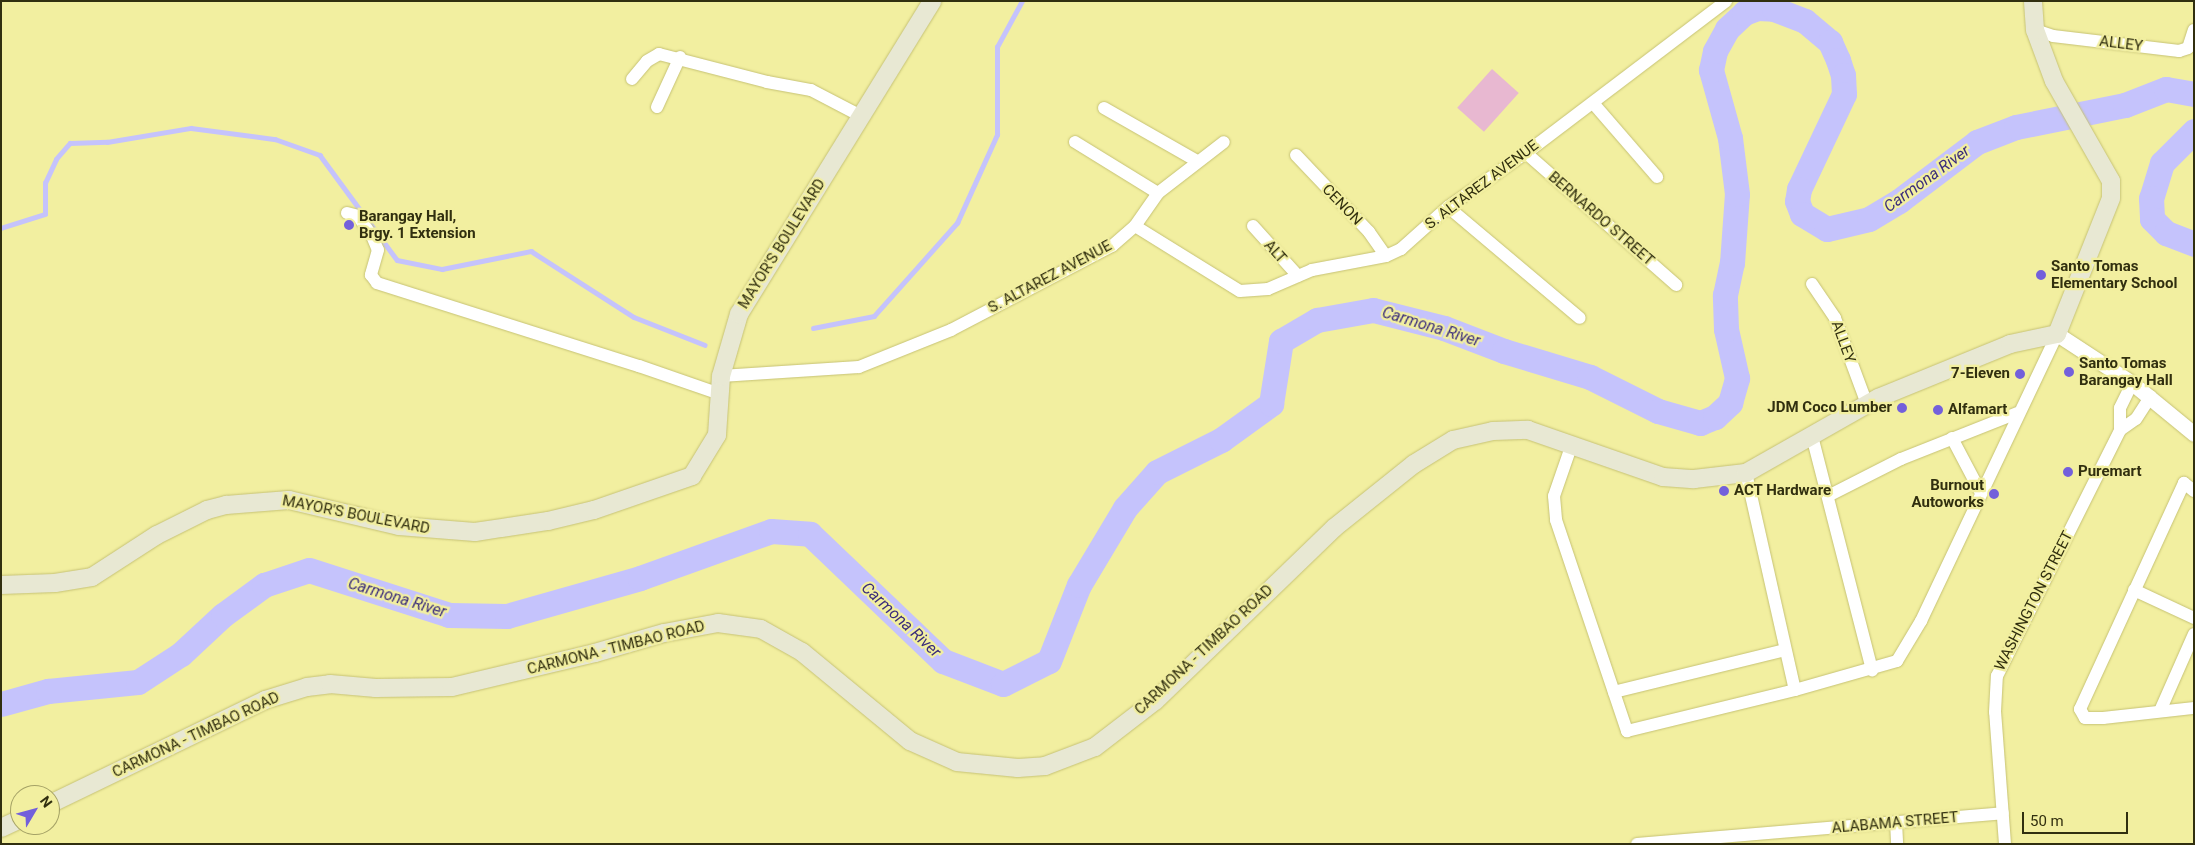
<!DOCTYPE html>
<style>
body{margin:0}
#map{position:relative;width:2195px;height:845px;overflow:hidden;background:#f2efa0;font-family:Roboto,sans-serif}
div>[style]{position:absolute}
.green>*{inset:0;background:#e8b8d1;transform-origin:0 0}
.stream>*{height:4.5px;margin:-2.25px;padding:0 2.25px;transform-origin:2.25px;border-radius:2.25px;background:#c5c3fc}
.river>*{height:25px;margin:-12.5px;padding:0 12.5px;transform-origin:12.5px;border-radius:12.5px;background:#c5c3fc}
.roads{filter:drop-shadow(0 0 1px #c6c275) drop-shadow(0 0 1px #c6c275)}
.minor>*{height:12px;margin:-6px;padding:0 6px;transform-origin:6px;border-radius:6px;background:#fff}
.tertiary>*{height:15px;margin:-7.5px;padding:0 7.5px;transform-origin:7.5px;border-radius:7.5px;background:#fff}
.secondary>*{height:18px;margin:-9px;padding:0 9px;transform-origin:9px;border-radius:9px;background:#e8e8d3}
.dots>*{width:14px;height:14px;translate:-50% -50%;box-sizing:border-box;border:2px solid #f2efa0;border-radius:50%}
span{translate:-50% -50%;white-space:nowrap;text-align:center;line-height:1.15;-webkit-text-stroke:4.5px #f2efa0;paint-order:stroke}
.street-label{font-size:15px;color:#312f0f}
.poi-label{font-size:15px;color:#312f0f;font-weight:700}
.left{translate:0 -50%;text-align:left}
.right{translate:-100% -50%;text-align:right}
.water-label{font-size:16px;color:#3a2c7b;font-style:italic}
.frame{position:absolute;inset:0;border:2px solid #312f0f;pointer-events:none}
.north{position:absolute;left:10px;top:785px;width:50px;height:50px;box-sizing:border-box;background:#f2efa0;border:1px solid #a5a266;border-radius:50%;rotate:53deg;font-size:14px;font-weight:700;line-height:20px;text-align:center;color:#312f0f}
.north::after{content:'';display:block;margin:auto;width:18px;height:22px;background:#7360db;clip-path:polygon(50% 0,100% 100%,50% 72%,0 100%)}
.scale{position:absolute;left:2022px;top:812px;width:106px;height:22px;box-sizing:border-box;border:2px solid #312f0f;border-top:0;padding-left:6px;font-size:15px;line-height:18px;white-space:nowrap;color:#312f0f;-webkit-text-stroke:4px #f2efa0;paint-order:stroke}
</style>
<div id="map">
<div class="green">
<div style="left:1492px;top:69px;width:36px;height:52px;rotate:42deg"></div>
</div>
<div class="stream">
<div style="left:1px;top:228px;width:46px;rotate:-17.7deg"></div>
<div style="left:45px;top:214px;width:31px;rotate:-90deg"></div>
<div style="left:45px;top:183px;width:26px;rotate:-65deg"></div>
<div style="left:56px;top:159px;width:21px;rotate:-49deg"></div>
<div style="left:70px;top:143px;width:37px;rotate:-2deg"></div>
<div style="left:107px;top:142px;width:85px;rotate:-9.5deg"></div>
<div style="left:191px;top:128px;width:85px;rotate:7.5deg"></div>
<div style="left:275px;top:139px;width:48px;rotate:19.6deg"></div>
<div style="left:320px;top:155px;width:130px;rotate:53.7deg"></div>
<div style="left:397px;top:260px;width:46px;rotate:11.3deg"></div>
<div style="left:442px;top:269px;width:91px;rotate:-11.4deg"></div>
<div style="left:531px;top:251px;width:122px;rotate:32.7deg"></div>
<div style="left:634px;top:317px;width:76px;rotate:21.5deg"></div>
<div style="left:813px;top:328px;width:62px;rotate:-11.1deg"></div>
<div style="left:874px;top:316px;width:125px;rotate:-48.3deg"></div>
<div style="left:957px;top:223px;width:97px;rotate:-65.6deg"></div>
<div style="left:997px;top:135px;width:88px;rotate:-90deg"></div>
<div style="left:997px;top:47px;width:52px;rotate:-61.5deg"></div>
</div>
<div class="river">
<div style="left:2194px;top:131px;width:45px;rotate:135deg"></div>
<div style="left:2162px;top:163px;width:37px;rotate:107deg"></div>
<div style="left:2151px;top:198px;width:21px;rotate:87deg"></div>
<div style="left:2152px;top:219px;width:20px;rotate:45deg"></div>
<div style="left:2166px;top:233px;width:30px;rotate:21deg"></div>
<div style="left:1px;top:704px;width:49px;rotate:-15.5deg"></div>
<div style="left:48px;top:691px;width:90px;rotate:-5.7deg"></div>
<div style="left:138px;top:682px;width:51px;rotate:-33.1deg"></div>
<div style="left:181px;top:654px;width:57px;rotate:-42.9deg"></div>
<div style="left:223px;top:615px;width:51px;rotate:-36.2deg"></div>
<div style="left:264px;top:585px;width:47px;rotate:-18.4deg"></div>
<div style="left:309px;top:570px;width:147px;rotate:17.8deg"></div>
<div style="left:449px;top:615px;width:58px;rotate:1deg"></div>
<div style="left:507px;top:616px;width:138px;rotate:-15.9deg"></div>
<div style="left:640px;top:578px;width:139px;rotate:-19.7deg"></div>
<div style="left:771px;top:531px;width:39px;rotate:4deg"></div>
<div style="left:810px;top:534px;width:184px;rotate:43.7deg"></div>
<div style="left:943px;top:661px;width:64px;rotate:21deg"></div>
<div style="left:1003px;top:684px;width:51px;rotate:-26.6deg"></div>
<div style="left:1049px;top:661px;width:82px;rotate:-68.5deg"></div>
<div style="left:1079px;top:585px;width:90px;rotate:-59.1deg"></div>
<div style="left:1125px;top:508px;width:48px;rotate:-48.4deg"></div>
<div style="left:1157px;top:472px;width:72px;rotate:-26.6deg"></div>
<div style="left:1221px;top:440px;width:62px;rotate:-35.8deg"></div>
<div style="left:1271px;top:404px;width:64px;rotate:-81deg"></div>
<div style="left:1281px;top:341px;width:42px;rotate:-30.3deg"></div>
<div style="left:1317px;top:320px;width:57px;rotate:-10.1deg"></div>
<div style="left:1373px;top:310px;width:73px;rotate:14.2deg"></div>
<div style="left:1444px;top:328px;width:64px;rotate:21deg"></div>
<div style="left:1504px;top:351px;width:90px;rotate:16.8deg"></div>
<div style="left:1590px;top:377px;width:76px;rotate:26.6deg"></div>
<div style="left:1658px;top:411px;width:44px;rotate:15.9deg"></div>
<div style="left:1700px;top:423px;width:16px;rotate:-22deg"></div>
<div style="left:1715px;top:417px;width:21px;rotate:-43deg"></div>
<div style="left:1730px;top:403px;width:26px;rotate:-74deg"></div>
<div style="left:1737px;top:378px;width:50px;rotate:-102.7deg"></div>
<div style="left:1726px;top:329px;width:34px;rotate:-92deg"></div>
<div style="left:1725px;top:295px;width:33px;rotate:-78deg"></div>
<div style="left:1732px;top:263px;width:69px;rotate:-85.9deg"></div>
<div style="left:1737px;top:194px;width:56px;rotate:-97.1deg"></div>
<div style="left:1730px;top:138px;width:71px;rotate:-105.6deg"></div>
<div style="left:1711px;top:70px;width:19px;rotate:-78deg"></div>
<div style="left:1715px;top:51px;width:25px;rotate:-61deg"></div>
<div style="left:1727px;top:29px;width:23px;rotate:-43deg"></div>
<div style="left:1744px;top:13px;width:14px;rotate:-21deg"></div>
<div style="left:1757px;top:8px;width:17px;rotate:3deg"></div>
<div style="left:1774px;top:9px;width:33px;rotate:21deg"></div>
<div style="left:1805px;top:21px;width:33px;rotate:40deg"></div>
<div style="left:1830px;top:42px;width:20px;rotate:66deg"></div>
<div style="left:1838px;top:60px;width:16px;rotate:72deg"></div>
<div style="left:1843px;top:75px;width:19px;rotate:87deg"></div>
<div style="left:1844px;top:94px;width:105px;rotate:115.3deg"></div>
<div style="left:1799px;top:189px;width:12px;rotate:99deg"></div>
<div style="left:1797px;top:201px;width:14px;rotate:69deg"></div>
<div style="left:1802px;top:214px;width:29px;rotate:31deg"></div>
<div style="left:1827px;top:229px;width:43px;rotate:-13.4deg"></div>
<div style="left:1869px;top:219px;width:35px;rotate:-31deg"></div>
<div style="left:1899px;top:201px;width:98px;rotate:-37.1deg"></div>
<div style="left:1977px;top:142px;width:42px;rotate:-21deg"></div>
<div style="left:2016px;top:127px;width:111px;rotate:-11.4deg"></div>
<div style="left:2125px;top:105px;width:44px;rotate:-21.3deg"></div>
<div style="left:2166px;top:89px;width:28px;rotate:10deg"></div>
</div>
<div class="roads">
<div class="minor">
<div style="left:2035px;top:30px;width:19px;rotate:18deg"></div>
<div style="left:2053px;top:36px;width:127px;rotate:6.8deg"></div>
<div style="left:2179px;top:51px;width:9px;rotate:-18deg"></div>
<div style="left:2188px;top:48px;width:19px;rotate:-72deg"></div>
<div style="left:632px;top:79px;width:23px;rotate:-50deg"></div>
<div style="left:647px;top:61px;width:14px;rotate:-30deg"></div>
<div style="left:659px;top:54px;width:112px;rotate:14.5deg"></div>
<div style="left:767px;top:82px;width:45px;rotate:10.3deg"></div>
<div style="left:811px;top:90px;width:56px;rotate:27.5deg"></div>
<div style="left:1593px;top:103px;width:98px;rotate:49.1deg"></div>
<div style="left:657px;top:107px;width:55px;rotate:-65.3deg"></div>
<div style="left:1104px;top:108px;width:107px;rotate:29.7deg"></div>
<div style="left:1075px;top:142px;width:97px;rotate:31.6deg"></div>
<div style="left:1526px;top:153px;width:200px;rotate:41.3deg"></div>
<div style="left:1296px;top:155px;width:106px;rotate:46.5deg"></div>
<div style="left:1369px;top:232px;width:29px;rotate:55deg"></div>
<div style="left:1448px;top:207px;width:172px;rotate:40.1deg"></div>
<div style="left:347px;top:213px;width:11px;rotate:15deg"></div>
<div style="left:358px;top:216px;width:24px;rotate:55deg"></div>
<div style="left:372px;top:236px;width:15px;rotate:67deg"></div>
<div style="left:378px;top:250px;width:26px;rotate:106deg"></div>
<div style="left:371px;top:275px;width:10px;rotate:53deg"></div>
<div style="left:377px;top:283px;width:275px;rotate:17.6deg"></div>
<div style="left:639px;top:366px;width:86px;rotate:19.1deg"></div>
<div style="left:1135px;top:226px;width:40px;rotate:-55.1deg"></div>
<div style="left:1158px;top:193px;width:83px;rotate:-37.7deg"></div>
<div style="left:1253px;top:226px;width:67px;rotate:48deg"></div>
<div style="left:1812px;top:284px;width:41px;rotate:55.9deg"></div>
<div style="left:1835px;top:318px;width:92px;rotate:69.6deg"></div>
<div style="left:721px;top:376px;width:138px;rotate:-3.7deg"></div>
<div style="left:859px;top:367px;width:99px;rotate:-21.9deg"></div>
<div style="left:951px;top:330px;width:182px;rotate:-27.6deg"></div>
<div style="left:1112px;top:246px;width:30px;rotate:-41deg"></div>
<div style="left:1135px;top:226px;width:123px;rotate:31.8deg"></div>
<div style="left:1240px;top:291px;width:28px;rotate:-4deg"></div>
<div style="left:1268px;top:289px;width:48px;rotate:-23.4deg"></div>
<div style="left:1312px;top:270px;width:75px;rotate:-10.7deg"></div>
<div style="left:1386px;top:256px;width:17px;rotate:-25deg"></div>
<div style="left:1401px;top:249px;width:63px;rotate:-41.8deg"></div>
<div style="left:1448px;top:207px;width:95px;rotate:-34.7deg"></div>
<div style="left:1526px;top:153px;width:251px;rotate:-37.2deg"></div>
<div style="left:2120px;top:430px;width:19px;rotate:-35deg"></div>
<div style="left:2136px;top:419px;width:27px;rotate:-57deg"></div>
<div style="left:1812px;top:436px;width:242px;rotate:75.6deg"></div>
<div style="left:1952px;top:438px;width:62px;rotate:62.2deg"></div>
<div style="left:1572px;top:444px;width:55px;rotate:109.1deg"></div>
<div style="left:1554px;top:496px;width:24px;rotate:85deg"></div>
<div style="left:1556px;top:520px;width:223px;rotate:71.4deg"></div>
<div style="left:1627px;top:731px;width:173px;rotate:-13.7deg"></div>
<div style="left:1795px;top:690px;width:106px;rotate:-15.9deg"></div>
<div style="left:1897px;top:661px;width:47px;rotate:-59deg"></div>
<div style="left:1921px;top:621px;width:318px;rotate:-64.6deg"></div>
<div style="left:1746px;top:473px;width:222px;rotate:77.3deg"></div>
<div style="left:2194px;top:491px;width:13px;rotate:-141deg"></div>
<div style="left:2184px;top:483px;width:249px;rotate:114.7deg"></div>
<div style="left:2080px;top:709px;width:10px;rotate:61deg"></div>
<div style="left:2085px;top:718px;width:18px"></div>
<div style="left:2103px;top:718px;width:92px;rotate:-6.3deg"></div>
<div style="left:1828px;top:496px;width:82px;rotate:-26.9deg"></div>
<div style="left:1901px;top:459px;width:125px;rotate:-21.6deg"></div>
<div style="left:2134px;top:590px;width:66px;rotate:25deg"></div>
<div style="left:1614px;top:692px;width:176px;rotate:-13.8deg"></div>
<div style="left:2160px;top:711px;width:84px;rotate:-66.2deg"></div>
<div style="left:1896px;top:822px;width:22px;rotate:87deg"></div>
<div style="left:1637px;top:844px;width:367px;rotate:-4.8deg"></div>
<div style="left:2005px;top:844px;width:132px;rotate:-94.3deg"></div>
<div style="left:1995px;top:712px;width:36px;rotate:-87deg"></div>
<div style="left:1997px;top:676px;width:275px;rotate:-63.4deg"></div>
<div style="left:2120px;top:430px;width:22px;rotate:-90deg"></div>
<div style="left:2120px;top:408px;width:28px;rotate:-64deg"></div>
</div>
<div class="tertiary">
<div style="left:2057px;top:334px;width:90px;rotate:33.2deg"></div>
<div style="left:2132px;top:383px;width:80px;rotate:39.4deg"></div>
</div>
<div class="secondary">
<div style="left:1px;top:585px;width:54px;rotate:-2.1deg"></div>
<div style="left:55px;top:583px;width:37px;rotate:-9deg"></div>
<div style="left:92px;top:577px;width:77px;rotate:-32.9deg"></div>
<div style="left:157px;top:535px;width:56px;rotate:-26.6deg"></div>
<div style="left:207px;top:510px;width:20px;rotate:-15deg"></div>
<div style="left:226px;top:505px;width:63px;rotate:-4.5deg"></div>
<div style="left:289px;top:500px;width:113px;rotate:13.3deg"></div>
<div style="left:399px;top:526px;width:76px;rotate:4.5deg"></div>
<div style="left:475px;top:532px;width:74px;rotate:-8.6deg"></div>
<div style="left:548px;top:521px;width:47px;rotate:-13.4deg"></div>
<div style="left:594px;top:510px;width:104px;rotate:-19.1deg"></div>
<div style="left:692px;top:476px;width:48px;rotate:-58.6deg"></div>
<div style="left:717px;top:435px;width:59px;rotate:-86.1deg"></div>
<div style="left:721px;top:376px;width:65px;rotate:-73.8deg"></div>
<div style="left:739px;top:314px;width:368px;rotate:-58.3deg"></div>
<div style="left:50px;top:804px;width:239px;rotate:-25.8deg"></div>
<div style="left:265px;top:700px;width:44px;rotate:-17.2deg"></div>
<div style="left:307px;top:687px;width:23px;rotate:-7deg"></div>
<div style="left:330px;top:684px;width:46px;rotate:5deg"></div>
<div style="left:376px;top:688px;width:76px;rotate:-0.8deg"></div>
<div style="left:452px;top:687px;width:147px;rotate:-13.4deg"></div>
<div style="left:595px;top:653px;width:72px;rotate:-16.2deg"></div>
<div style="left:664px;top:633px;width:55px;rotate:-10.5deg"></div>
<div style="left:718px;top:623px;width:43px;rotate:7.9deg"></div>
<div style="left:761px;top:629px;width:47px;rotate:29.3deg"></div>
<div style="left:802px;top:652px;width:140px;rotate:39.5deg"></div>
<div style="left:910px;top:741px;width:51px;rotate:24.1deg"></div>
<div style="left:957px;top:762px;width:61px;rotate:5.6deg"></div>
<div style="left:1018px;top:768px;width:27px;rotate:-4deg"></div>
<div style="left:1045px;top:766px;width:53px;rotate:-20.8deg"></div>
<div style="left:1095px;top:747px;width:76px;rotate:-37.5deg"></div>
<div style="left:1155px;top:701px;width:249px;rotate:-44deg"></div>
<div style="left:1334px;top:528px;width:102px;rotate:-38.7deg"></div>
<div style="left:1414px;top:464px;width:46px;rotate:-31.6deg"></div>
<div style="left:1453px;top:440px;width:41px;rotate:-12.7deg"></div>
<div style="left:1493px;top:431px;width:35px;rotate:-2deg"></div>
<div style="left:1528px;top:430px;width:143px;rotate:19.2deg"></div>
<div style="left:1663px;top:477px;width:31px;rotate:4deg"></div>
<div style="left:1694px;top:479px;width:52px;rotate:-6.6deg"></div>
<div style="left:1746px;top:473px;width:152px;rotate:-29.6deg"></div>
<div style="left:1878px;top:398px;width:143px;rotate:-22.2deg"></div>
<div style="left:2010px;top:344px;width:48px;rotate:-12deg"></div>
<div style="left:2057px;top:334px;width:146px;rotate:-68.3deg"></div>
<div style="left:2111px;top:198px;width:17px;rotate:-90deg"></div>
<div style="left:2111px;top:181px;width:115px;rotate:-119.7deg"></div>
<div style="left:2054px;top:81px;width:54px;rotate:-110.4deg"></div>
<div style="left:2035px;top:30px;width:29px;rotate:-94deg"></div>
<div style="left:1px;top:828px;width:21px;rotate:-25deg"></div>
</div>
</div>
<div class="dots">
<div style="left:349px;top:225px;background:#7360db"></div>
<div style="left:2041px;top:275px;background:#7360db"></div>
<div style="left:2069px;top:372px;background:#7360db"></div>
<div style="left:2020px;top:374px;background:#7360db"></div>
<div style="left:1902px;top:408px;background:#7360db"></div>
<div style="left:1938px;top:410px;background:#7360db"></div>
<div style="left:2068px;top:472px;background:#7360db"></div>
<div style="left:1724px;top:491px;background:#7360db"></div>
<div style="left:1994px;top:494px;background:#7360db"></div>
</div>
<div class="street-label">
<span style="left:2121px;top:44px;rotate:7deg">ALLEY</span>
<span style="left:1482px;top:185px;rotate:-37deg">S. ALTAREZ AVENUE</span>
<span style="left:1342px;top:205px;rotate:46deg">CENON</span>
<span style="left:1601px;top:219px;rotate:41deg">BERNARDO STREET</span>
<span style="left:782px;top:244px;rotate:-58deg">MAYOR'S BOULEVARD</span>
<span style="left:1275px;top:252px;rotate:48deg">ALT</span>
<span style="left:1050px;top:277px;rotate:-28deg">S. ALTAREZ AVENUE</span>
<span style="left:1843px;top:342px;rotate:70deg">ALLEY</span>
<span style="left:356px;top:515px;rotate:11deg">MAYOR'S BOULEVARD</span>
<span style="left:2034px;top:601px;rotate:-63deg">WASHINGTON STREET</span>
<span style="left:616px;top:648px;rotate:-14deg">CARMONA - TIMBAO ROAD</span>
<span style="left:1204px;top:650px;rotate:-43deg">CARMONA - TIMBAO ROAD</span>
<span style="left:196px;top:735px;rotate:-25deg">CARMONA - TIMBAO ROAD</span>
<span style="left:1895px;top:823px;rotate:-5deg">ALABAMA STREET</span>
</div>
<div class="poi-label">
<span class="left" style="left:359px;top:225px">Barangay Hall,<br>Brgy. 1 Extension</span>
<span class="left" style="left:2051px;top:275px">Santo Tomas<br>Elementary School</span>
<span class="left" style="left:2079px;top:372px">Santo Tomas<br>Barangay Hall</span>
<span class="right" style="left:2010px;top:374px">7-Eleven</span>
<span class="right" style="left:1892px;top:408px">JDM Coco Lumber</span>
<span class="left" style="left:1948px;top:410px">Alfamart</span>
<span class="left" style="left:2078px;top:472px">Puremart</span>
<span class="right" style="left:1984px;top:494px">Burnout<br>Autoworks</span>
<span class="left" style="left:1734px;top:491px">ACT Hardware</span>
</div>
<div class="water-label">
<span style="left:1927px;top:179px;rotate:-36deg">Carmona River</span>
<span style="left:1431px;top:327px;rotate:17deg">Carmona River</span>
<span style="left:397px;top:598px;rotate:17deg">Carmona River</span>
<span style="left:901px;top:620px;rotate:43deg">Carmona River</span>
</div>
<div class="frame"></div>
<div class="north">N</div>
<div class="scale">50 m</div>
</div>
